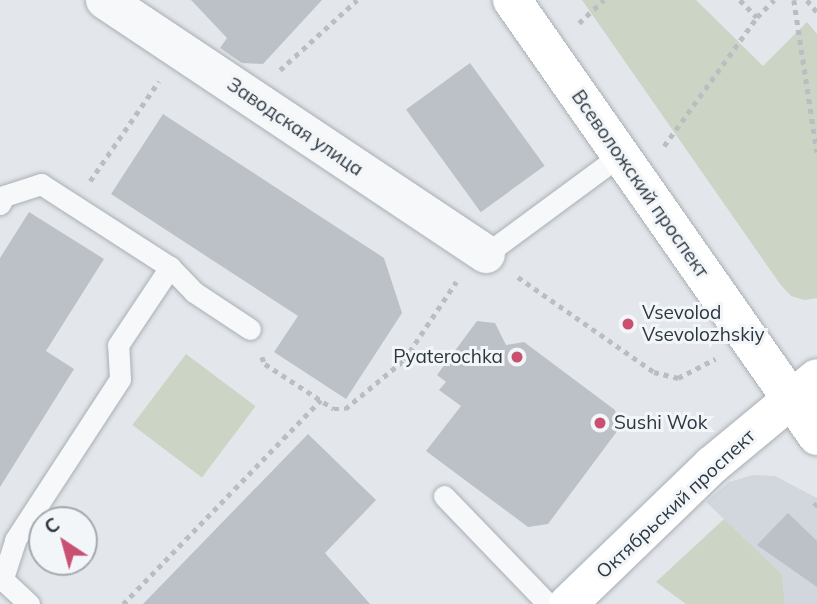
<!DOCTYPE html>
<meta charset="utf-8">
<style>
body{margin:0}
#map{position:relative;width:817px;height:604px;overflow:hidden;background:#e3e7eb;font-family:Mulish,sans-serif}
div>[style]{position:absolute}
.built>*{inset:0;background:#d2d7dd}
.green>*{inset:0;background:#cbd4c5;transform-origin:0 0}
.building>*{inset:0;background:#bbc1c7;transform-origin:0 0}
.path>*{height:4.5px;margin-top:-2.25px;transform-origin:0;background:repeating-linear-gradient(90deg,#b9bec2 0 5px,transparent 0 10px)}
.roads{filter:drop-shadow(0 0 2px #a8afb5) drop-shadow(0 0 2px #a8afb5)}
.lane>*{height:21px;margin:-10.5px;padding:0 10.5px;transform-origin:10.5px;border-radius:10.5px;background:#f6f8f9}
.street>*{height:38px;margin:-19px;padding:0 19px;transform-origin:19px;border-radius:19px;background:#f6f8f9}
.secondary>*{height:38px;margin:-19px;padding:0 19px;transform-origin:19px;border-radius:19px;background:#fff}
.dots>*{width:19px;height:19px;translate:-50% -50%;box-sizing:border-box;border:4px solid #f3f6f8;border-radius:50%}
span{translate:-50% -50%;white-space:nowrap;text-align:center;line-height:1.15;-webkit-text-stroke:6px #f3f6f8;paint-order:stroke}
.street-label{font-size:19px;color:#2c3742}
.poi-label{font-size:19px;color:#2c3742}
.left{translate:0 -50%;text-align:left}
.right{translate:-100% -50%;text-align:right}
.north{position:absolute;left:28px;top:506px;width:70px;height:70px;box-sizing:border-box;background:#f3f6f8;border:2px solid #a3aaaf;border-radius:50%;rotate:324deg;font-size:19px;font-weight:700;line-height:28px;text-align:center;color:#2c3742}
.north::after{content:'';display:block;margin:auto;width:24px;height:32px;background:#c95071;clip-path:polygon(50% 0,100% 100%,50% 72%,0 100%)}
</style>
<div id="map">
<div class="built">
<div style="clip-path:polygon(753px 475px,775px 476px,817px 498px,817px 604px,785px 604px,782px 574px,706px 502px,729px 482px)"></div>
</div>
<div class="green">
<div style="clip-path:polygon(582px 0,696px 0,763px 66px,807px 22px,817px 34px,817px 298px,805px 300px,791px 296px,780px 284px)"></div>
<div style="left:186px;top:354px;width:87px;height:89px;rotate:37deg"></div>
<div style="clip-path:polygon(724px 519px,782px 574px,785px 604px,686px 604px,656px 582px)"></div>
</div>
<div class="building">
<div style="clip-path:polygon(191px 0,322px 0,263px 64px,242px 63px,220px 48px,227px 38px)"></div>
<div style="left:470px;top:63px;width:127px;height:79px;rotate:54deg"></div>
<div style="clip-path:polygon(163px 114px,384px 258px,402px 313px,346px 399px,274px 352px,298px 316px,111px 194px)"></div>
<div style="clip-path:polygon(29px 212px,104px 259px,46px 351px,74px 369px,0 487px,0 258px)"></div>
<div style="clip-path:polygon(477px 321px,495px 323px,506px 345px,524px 342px,615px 410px,618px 430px,548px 524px,528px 527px,426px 451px,461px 406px,439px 390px,446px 382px,437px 375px)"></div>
<div style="clip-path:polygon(308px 434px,376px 500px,325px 553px,370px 604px,143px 604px)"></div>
<div style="clip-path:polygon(788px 513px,817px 541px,817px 587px,757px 545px)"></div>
</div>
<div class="path">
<div style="left:740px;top:0;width:24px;rotate:45deg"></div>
<div style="left:757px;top:17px;width:24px;rotate:-45deg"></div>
<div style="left:794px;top:0;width:154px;rotate:81.4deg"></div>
<div style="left:807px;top:0;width:16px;rotate:50deg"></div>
<div style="left:579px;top:23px;width:34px;rotate:-43deg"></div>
<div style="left:280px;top:70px;width:104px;rotate:-42.3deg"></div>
<div style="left:664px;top:146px;width:159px;rotate:-54.2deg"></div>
<div style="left:90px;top:181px;width:121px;rotate:-55.4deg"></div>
<div style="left:518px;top:277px;width:166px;rotate:34.9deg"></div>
<div style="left:654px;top:372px;width:25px;rotate:14deg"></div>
<div style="left:678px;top:378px;width:42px;rotate:-27.2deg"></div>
<div style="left:262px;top:357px;width:8px;rotate:67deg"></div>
<div style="left:265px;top:364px;width:82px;rotate:33.1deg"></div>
<div style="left:334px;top:409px;width:11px"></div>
<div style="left:345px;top:409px;width:77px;rotate:-39.7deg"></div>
<div style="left:404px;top:360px;width:94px;rotate:-56.3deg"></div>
<div style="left:814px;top:506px;width:4px;rotate:-45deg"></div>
<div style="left:123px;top:604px;width:284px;rotate:-45.9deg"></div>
</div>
<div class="roads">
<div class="lane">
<div style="left:0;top:204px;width:9px;rotate:-63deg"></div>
<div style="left:4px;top:196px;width:39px;rotate:-18deg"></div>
<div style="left:41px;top:184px;width:153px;rotate:32.8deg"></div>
<div style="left:170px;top:267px;width:35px;rotate:46deg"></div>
<div style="left:194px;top:292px;width:67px;rotate:33.5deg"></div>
<div style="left:486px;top:254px;width:165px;rotate:-36.4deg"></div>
<div style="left:444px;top:496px;width:150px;rotate:46.1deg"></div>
<div style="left:0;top:577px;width:40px;rotate:43deg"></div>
<div style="left:3px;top:578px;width:40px;rotate:-72deg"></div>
<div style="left:15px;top:540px;width:192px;rotate:-56.9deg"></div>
<div style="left:120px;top:379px;width:34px;rotate:-93deg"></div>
<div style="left:118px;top:345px;width:94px;rotate:-56.3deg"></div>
</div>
<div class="street">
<div style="left:105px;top:0;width:458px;rotate:33.7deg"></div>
</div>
<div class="secondary">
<div style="left:512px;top:0;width:532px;rotate:55.03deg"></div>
<div style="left:568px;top:604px;width:200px;rotate:-44deg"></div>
<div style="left:712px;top:465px;width:136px;rotate:-39.6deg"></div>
</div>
</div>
<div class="dots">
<div style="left:628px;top:324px;background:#c95071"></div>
<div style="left:517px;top:357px;background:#c95071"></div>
<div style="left:600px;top:423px;background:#c95071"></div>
</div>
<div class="street-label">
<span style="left:295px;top:127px;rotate:34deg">Заводская улица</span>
<span style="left:640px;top:184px;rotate:55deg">Всеволожский проспект</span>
<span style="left:676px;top:504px;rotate:-43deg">Октябрьский проспект</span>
</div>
<div class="poi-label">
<span class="left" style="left:642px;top:324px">Vsevolod<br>Vsevolozhskiy</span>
<span class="right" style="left:503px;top:357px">Pyaterochka</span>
<span class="left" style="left:614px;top:423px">Sushi Wok</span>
</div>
<div class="north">С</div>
</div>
